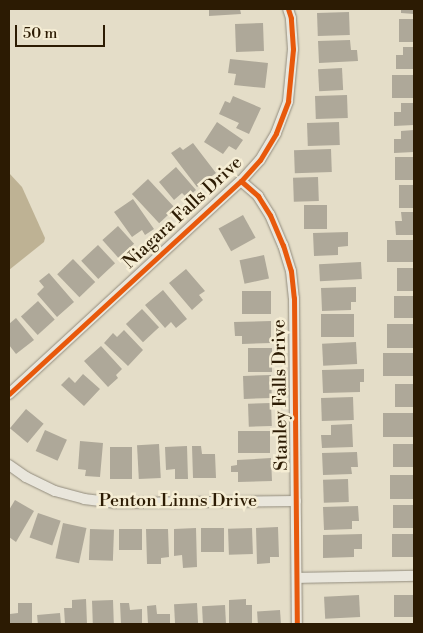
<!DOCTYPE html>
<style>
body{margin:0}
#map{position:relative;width:423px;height:633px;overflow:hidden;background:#e4ddc8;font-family:"Libre Bodoni",serif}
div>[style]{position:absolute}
.water>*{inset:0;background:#beb294}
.building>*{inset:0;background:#aea899;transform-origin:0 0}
.roads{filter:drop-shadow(0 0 1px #928c7d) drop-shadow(0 0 1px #928c7d)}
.minor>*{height:10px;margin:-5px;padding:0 5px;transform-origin:5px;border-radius:5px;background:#e9e6dc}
.cycleway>*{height:5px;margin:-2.5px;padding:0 2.5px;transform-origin:2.5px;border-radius:2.5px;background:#e8590c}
span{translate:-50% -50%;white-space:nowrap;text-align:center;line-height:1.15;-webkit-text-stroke:5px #f5edd4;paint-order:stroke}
.street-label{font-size:18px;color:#2c1b03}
.frame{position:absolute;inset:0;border:10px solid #2c1b03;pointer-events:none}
.scale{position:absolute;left:15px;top:25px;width:90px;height:22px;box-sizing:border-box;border:2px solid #2c1b03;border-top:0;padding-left:6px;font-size:15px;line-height:18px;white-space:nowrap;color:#2c1b03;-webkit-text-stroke:4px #f5edd4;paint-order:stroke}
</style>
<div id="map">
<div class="water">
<div style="clip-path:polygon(9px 173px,22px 187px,45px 238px,44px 242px,9px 270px)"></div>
</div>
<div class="building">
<div style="clip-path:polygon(209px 9px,240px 9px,241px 14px,209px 16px)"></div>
<div style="clip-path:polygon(401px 9px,414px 9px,414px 14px,401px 13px)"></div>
<div style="left:349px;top:12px;width:23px;height:32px;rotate:88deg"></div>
<div style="left:399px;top:19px;width:15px;height:23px"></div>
<div style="left:263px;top:23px;width:28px;height:28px;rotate:88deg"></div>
<div style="clip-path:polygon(350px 40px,351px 50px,357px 50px,358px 61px,319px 63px,318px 41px)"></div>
<div style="clip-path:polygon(403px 47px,414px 47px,414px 69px,396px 69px,396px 55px,403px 55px)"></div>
<div style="clip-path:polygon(230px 59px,268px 63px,265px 88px,234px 85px,236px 74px,228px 73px)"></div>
<div style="left:342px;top:68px;width:22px;height:24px;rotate:87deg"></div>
<div style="left:392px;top:75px;width:22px;height:23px"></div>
<div style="left:347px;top:95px;width:23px;height:32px;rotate:88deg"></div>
<div style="clip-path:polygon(233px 96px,261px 108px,249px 134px,236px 128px,239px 123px,219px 114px,225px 101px,230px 103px)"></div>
<div style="clip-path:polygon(401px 103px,414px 103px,414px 125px,394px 126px,394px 112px,401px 112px)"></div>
<div style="clip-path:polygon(217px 122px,243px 140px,236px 150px,229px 146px,223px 154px,204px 142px)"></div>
<div style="left:339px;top:122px;width:23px;height:32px;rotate:88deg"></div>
<div style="clip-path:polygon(414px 130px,414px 152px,394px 153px,394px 139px,401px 139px,401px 131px)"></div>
<div style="clip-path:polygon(193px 143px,216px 173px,197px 187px,171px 153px,180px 147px,183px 150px)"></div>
<div style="left:331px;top:149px;width:23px;height:37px;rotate:88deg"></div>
<div style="left:414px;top:157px;width:23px;height:19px;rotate:90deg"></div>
<div style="clip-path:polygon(176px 167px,196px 190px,187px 198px,182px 193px,174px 200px,159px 182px)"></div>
<div style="left:318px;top:177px;width:24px;height:25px;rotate:88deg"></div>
<div style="left:148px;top:179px;width:40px;height:22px;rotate:47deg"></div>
<div style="left:399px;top:185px;width:15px;height:23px"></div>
<div style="clip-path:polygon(133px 199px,154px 229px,145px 235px,142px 230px,132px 237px,114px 212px)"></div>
<div style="left:304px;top:205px;width:23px;height:24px"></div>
<div style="clip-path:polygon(401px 212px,414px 212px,414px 235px,396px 235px,395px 221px,402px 221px)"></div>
<div style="left:243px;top:215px;width:26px;height:28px;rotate:61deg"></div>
<div style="left:118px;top:226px;width:24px;height:21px;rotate:48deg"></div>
<div style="clip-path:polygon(348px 232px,348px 246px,338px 247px,338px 255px,314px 256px,313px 233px)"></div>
<div style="left:414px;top:240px;width:22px;height:27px;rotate:90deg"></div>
<div style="left:98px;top:245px;width:25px;height:23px;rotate:47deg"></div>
<div style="left:264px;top:255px;width:24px;height:25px;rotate:78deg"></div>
<div style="left:73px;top:259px;width:32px;height:22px;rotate:46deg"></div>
<div style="left:361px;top:262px;width:17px;height:42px;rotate:87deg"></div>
<div style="left:397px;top:268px;width:17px;height:23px"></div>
<div style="clip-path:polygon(186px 269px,205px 291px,199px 295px,203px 300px,192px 310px,169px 283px)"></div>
<div style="clip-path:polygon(49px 273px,74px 302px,57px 317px,37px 294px,44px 287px,39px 281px)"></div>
<div style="clip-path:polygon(356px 287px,356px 302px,351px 302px,351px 310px,322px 311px,321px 288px)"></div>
<div style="clip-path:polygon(163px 290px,187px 319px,176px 328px,171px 322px,165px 328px,145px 305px)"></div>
<div style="left:271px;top:291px;width:23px;height:29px;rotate:90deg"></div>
<div style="left:394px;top:296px;width:20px;height:22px"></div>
<div style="left:38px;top:301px;width:25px;height:23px;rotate:48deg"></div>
<div style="left:142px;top:309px;width:25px;height:22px;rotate:47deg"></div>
<div style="left:354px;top:314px;width:23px;height:33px;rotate:90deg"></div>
<div style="clip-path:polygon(16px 318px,34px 340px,16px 354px,9px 345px,9px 324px)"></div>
<div style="clip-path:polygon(271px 321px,271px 343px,242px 344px,242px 336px,235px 336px,234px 322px)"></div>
<div style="left:387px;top:324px;width:27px;height:24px"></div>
<div style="clip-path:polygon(124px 330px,143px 350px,128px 366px,104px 343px,113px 333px,117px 337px)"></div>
<div style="left:356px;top:342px;width:22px;height:34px;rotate:87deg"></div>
<div style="clip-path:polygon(101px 346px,122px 369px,116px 375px,118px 378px,108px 387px,84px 361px)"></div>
<div style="left:248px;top:348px;width:24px;height:24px"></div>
<div style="left:414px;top:353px;width:23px;height:31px;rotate:90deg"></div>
<div style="clip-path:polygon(364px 369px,364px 382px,360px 382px,360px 392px,323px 393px,322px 370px)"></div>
<div style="clip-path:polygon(83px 374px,100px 389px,84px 406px,61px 385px,69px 377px,75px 383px)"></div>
<div style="left:271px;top:375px;width:23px;height:28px;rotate:88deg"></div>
<div style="left:414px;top:384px;width:23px;height:19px;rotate:90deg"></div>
<div style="left:353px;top:397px;width:23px;height:32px;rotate:88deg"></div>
<div style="left:271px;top:403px;width:23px;height:23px;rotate:88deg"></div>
<div style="left:26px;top:409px;width:23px;height:25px;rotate:40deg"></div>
<div style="left:414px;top:413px;width:24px;height:31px;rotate:90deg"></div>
<div style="clip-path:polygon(352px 424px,353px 447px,322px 448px,321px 435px,331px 435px,331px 425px)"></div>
<div style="left:45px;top:430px;width:24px;height:23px;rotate:24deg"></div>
<div style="left:270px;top:431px;width:22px;height:32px;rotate:90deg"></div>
<div style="clip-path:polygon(80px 441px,103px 443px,100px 477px,85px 476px,86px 470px,78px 469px)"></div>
<div style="left:159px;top:444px;width:34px;height:22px;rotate:87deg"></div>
<div style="left:414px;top:444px;width:23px;height:21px;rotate:90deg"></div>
<div style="clip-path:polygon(187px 446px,188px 479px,175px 479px,175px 469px,166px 470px,165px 447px)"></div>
<div style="clip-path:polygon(192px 446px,201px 446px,202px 454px,215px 454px,216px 478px,193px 478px)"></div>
<div style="left:110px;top:447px;width:22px;height:32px"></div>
<div style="clip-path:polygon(357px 452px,358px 467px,351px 467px,352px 474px,323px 475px,322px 453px)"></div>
<div style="clip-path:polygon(271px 458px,272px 481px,238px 482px,238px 472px,231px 472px,231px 466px,237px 465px,237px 460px)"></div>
<div style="left:414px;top:475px;width:24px;height:24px;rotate:90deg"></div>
<div style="left:348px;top:479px;width:23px;height:25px;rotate:88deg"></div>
<div style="clip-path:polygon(15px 500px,34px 511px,16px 542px,9px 537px,9px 510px)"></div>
<div style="left:414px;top:505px;width:23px;height:21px;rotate:90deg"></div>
<div style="clip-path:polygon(358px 506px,359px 521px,352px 521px,352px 529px,324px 530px,323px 507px)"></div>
<div style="left:38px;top:513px;width:24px;height:26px;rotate:19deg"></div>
<div style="left:63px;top:523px;width:24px;height:36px;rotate:12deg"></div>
<div style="clip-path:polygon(278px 527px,279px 557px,270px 557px,270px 563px,257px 564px,256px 528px)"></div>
<div style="clip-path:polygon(196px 528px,197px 567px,183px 568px,182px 555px,174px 556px,174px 529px)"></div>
<div style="left:201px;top:528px;width:23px;height:24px"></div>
<div style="left:252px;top:528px;width:26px;height:24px;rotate:88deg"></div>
<div style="left:90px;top:529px;width:24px;height:31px;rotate:2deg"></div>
<div style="left:119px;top:529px;width:23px;height:21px"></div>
<div style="clip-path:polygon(146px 529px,168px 529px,169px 557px,161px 558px,161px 564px,147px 564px)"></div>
<div style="clip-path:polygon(362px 534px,362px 549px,354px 549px,354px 557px,323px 558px,323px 535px)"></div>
<div style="left:414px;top:534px;width:23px;height:22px;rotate:90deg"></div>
<div style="left:359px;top:595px;width:22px;height:35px;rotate:87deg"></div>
<div style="left:414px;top:595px;width:22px;height:20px;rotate:90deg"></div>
<div style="clip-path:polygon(86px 599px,87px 624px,65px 624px,64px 608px,72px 608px,72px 600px)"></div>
<div style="clip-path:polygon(246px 599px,246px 605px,252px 605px,252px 624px,229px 624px,229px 600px)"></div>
<div style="left:113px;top:600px;width:24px;height:21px;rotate:88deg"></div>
<div style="clip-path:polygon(18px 603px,32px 603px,32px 624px,10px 624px,10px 614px,18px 613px)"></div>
<div style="clip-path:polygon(120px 603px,129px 603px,130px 610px,142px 609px,142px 624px,121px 624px)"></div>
<div style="left:197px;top:603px;width:21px;height:23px;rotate:87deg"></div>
<div style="clip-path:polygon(156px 605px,157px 614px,170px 614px,170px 624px,148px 624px,147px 606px)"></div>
<div style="left:225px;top:605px;width:19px;height:23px;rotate:87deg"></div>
<div style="left:280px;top:610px;width:14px;height:23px;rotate:86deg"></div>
<div style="left:60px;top:613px;width:11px;height:23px;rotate:85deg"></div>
</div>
<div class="roads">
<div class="minor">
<div style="left:241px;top:181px;width:23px;rotate:41deg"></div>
<div style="left:258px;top:196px;width:22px;rotate:58deg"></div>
<div style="left:270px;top:215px;width:33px;rotate:67deg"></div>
<div style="left:283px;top:245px;width:27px;rotate:73deg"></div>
<div style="left:291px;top:271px;width:27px;rotate:84deg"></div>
<div style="left:294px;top:298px;width:326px;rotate:89.5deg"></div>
<div style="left:9px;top:394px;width:315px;rotate:-42.6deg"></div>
<div style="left:241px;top:181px;width:28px;rotate:-48deg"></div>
<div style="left:260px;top:160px;width:31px;rotate:-59deg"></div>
<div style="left:276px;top:133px;width:34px;rotate:-69deg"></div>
<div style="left:288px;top:101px;width:52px;rotate:-84.5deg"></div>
<div style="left:293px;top:49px;width:31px;rotate:-94deg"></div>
<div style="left:291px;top:18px;width:9px;rotate:-108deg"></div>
<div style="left:9px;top:465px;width:21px;rotate:35deg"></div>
<div style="left:26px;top:477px;width:32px;rotate:26deg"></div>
<div style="left:55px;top:491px;width:30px;rotate:15deg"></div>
<div style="left:84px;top:499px;width:31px;rotate:7deg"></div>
<div style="left:115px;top:503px;width:181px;rotate:-0.6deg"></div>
<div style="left:297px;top:578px;width:117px;rotate:-1deg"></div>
</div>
</div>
<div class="cycleway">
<div style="left:241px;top:181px;width:23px;rotate:41deg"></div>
<div style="left:258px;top:196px;width:22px;rotate:58deg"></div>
<div style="left:270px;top:215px;width:33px;rotate:67deg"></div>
<div style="left:283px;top:245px;width:27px;rotate:73deg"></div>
<div style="left:291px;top:271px;width:27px;rotate:84deg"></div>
<div style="left:294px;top:298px;width:326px;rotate:89.5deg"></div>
<div style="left:9px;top:394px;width:315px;rotate:-42.6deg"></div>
<div style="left:241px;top:181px;width:28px;rotate:-48deg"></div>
<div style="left:260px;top:160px;width:31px;rotate:-59deg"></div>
<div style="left:276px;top:133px;width:34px;rotate:-69deg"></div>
<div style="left:288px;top:101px;width:52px;rotate:-84.5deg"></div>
<div style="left:293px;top:49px;width:31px;rotate:-94deg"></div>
<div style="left:291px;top:18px;width:9px;rotate:-108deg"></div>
</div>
<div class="street-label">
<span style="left:183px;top:213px;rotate:-43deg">Niagara Falls Drive</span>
<span style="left:281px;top:395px;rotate:-91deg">Stanley Falls Drive</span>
<span style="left:178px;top:501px">Penton Linns Drive</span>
</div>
<div class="frame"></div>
<div class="scale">50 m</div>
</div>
